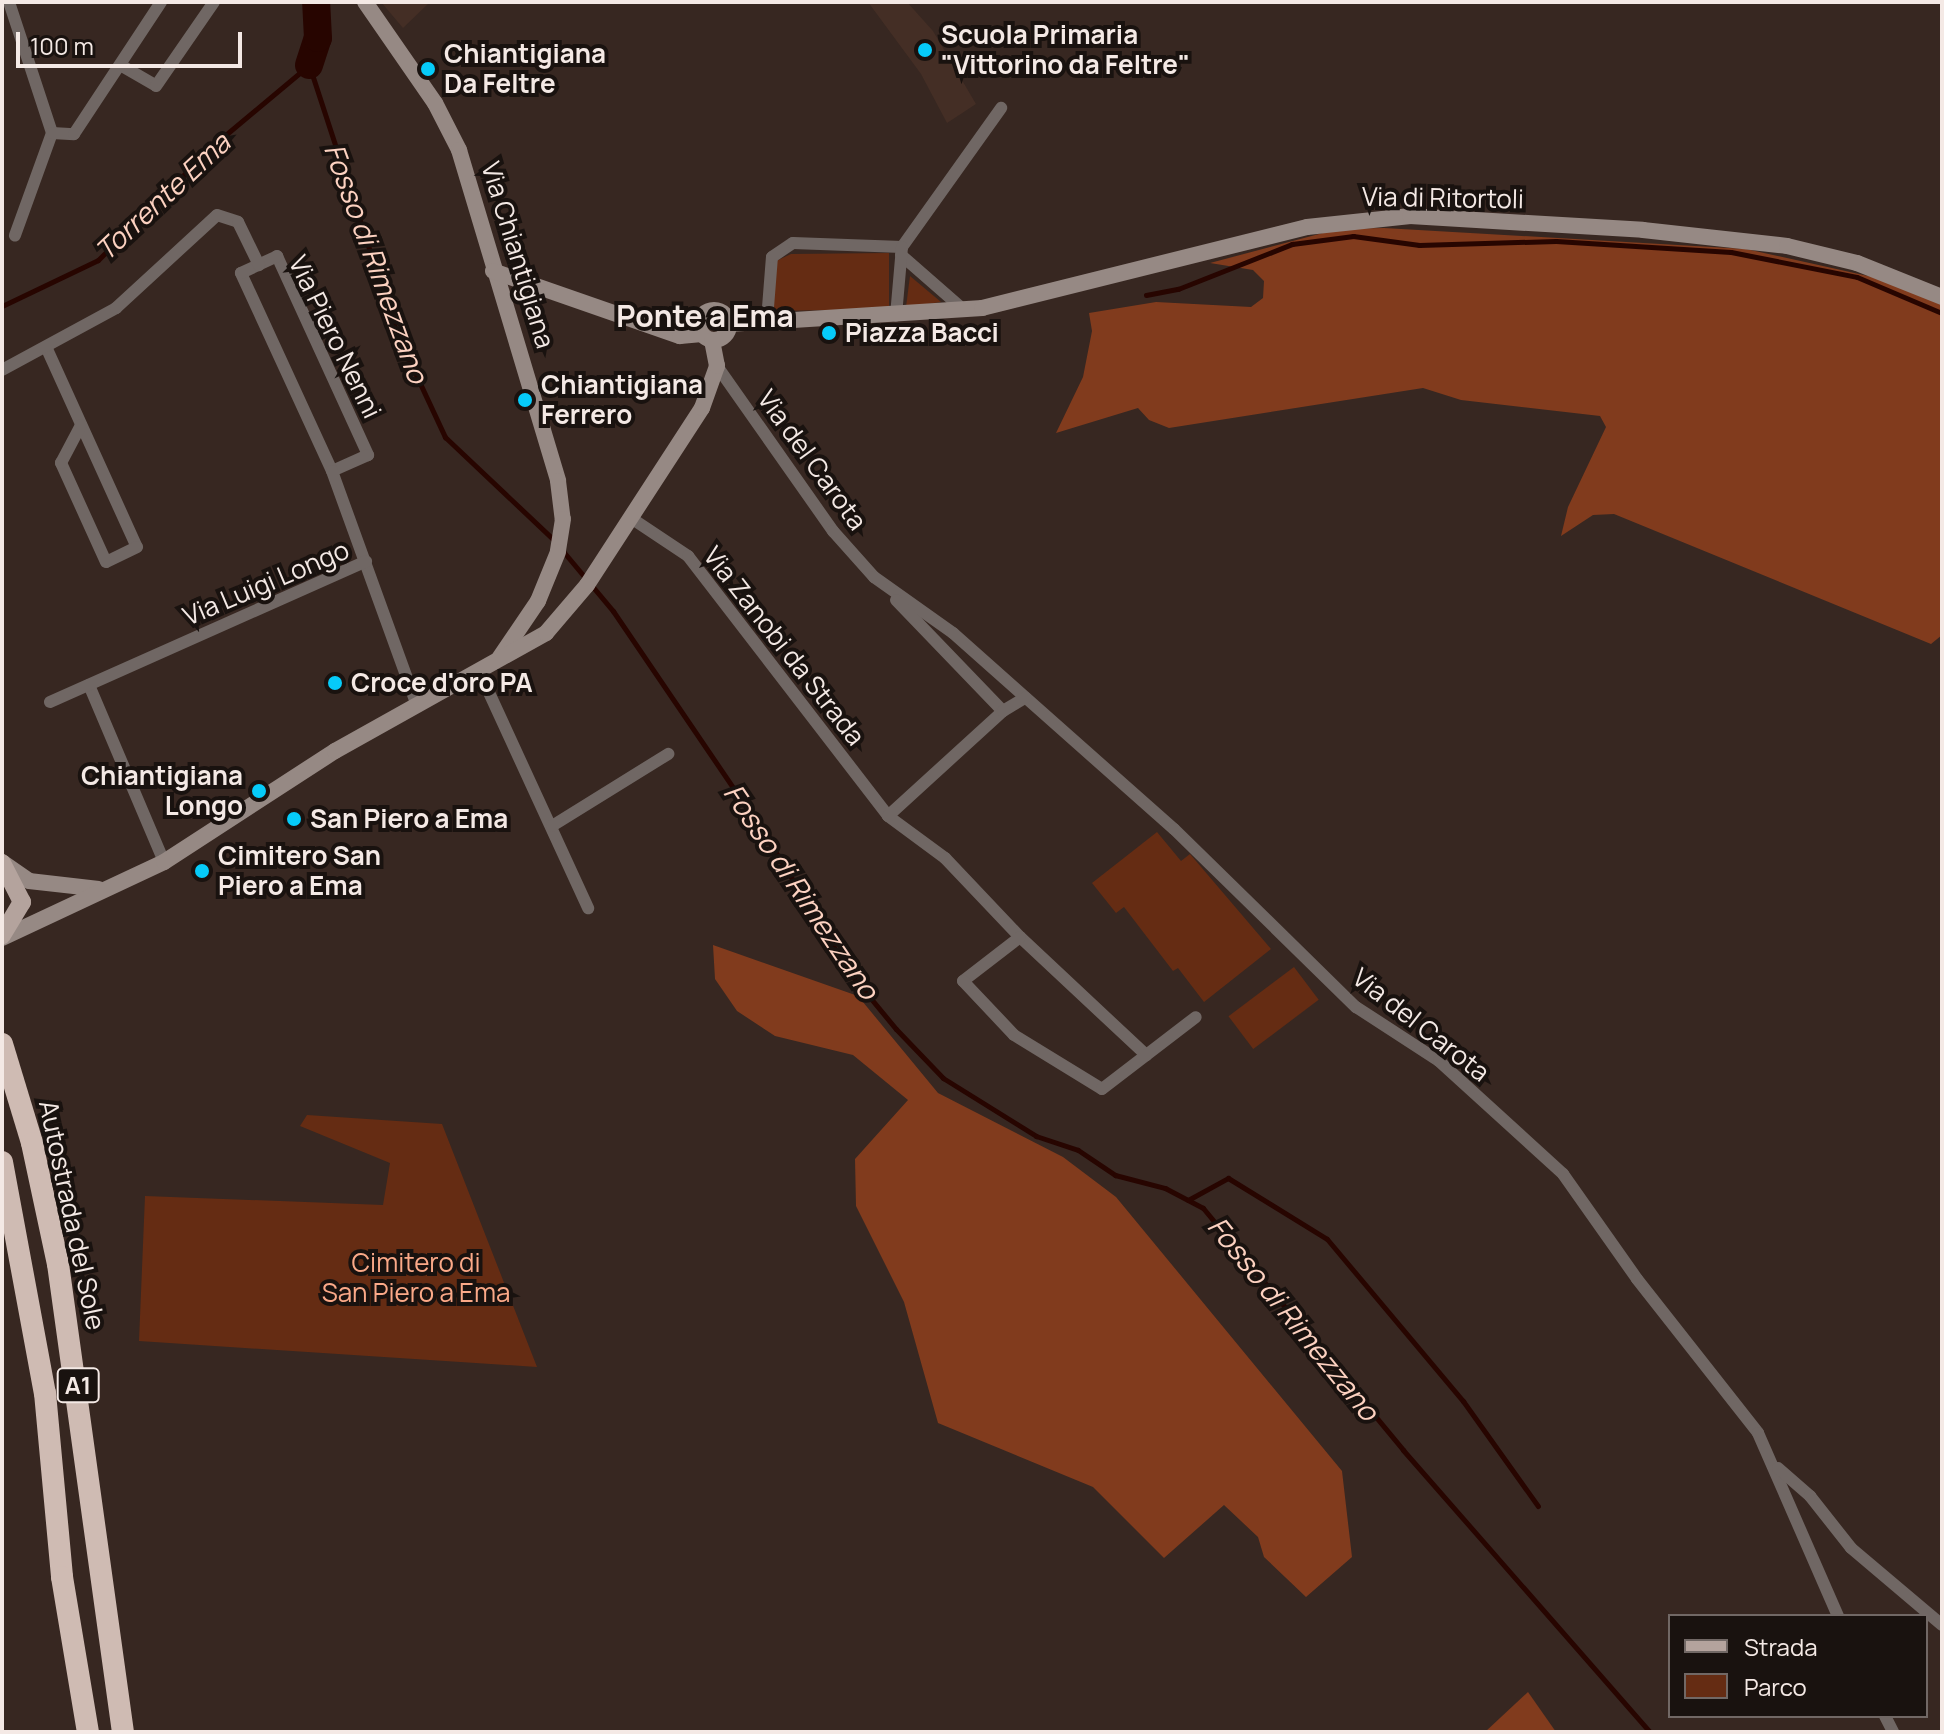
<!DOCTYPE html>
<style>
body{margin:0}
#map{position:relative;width:1944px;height:1734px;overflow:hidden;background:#372721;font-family:Manrope,sans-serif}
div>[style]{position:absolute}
.built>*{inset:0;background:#442e25}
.green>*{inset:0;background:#652c13;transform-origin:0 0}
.forest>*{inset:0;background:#813b1d}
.stream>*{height:5px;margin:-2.5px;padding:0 2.5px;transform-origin:2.5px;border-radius:2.5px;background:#270500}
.river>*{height:28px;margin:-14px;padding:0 14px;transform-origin:14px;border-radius:14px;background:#270500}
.street>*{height:12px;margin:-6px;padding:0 6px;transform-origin:6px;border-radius:6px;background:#706764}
.secondary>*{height:16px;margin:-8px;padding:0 8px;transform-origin:8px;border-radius:8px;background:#968984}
.secondary>.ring{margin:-8px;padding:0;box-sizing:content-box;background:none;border:16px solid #968984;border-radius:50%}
.primary>*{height:18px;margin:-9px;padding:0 9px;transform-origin:9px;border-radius:9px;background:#b4a39d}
.highway>*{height:22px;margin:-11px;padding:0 11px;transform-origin:11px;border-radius:11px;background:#cfbbb3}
.dots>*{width:22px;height:22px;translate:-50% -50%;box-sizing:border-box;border:4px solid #19120f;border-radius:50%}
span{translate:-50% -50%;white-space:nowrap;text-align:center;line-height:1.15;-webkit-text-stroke:8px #19120f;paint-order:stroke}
.shield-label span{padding:2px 6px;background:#19120f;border:2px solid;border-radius:6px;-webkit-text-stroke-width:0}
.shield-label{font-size:24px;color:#f4e9e5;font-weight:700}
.poi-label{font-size:26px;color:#f4e9e5;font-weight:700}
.left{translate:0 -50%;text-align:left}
.right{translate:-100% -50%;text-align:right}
.street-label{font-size:26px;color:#f4e9e5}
.park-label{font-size:26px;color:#fba988}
.water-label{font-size:28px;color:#fdd2c1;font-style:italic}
.quarter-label{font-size:30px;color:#f4e9e5;font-weight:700}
.frame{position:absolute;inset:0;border:4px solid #f4e9e5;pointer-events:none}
.legend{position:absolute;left:1668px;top:1614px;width:260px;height:104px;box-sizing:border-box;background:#19120f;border:2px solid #716865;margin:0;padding:10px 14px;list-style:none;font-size:24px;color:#f4e9e5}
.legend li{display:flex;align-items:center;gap:16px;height:40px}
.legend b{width:40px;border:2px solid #716865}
.scale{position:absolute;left:16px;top:32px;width:226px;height:36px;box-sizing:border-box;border:4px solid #f4e9e5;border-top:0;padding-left:10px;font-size:24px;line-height:28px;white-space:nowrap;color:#f4e9e5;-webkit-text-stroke:6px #19120f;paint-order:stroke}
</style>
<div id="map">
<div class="built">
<div style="clip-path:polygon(381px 2px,430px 2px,403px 28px)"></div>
<div style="clip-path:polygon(868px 2px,907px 2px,933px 31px,976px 104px,947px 123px,921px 74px)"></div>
</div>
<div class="green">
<div style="clip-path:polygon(889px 253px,889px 309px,773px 311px,776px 261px,791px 254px)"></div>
<div style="clip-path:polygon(910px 276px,941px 302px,906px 307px)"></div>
<div style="clip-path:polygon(1157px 832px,1181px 861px,1190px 854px,1271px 949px,1204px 1002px,1178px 968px,1173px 971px,1124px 907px,1116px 913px,1092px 883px)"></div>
<div style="left:1294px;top:967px;width:41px;height:82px;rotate:53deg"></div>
<div style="clip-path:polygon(307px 1115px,442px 1124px,537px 1367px,139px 1341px,145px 1196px,383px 1205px,390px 1163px,300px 1126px)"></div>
</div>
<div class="forest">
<div style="clip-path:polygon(1384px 228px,1746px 249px,1877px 278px,1942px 304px,1942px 635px,1931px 644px,1614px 514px,1593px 515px,1561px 536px,1568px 507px,1606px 427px,1600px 416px,1461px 400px,1423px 388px,1169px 428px,1149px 420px,1138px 408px,1056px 433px,1083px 377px,1092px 331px,1089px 313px,1156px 302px,1251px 307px,1263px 298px,1264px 281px,1253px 270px,1210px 263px,1338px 229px)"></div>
<div style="clip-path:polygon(713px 945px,858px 996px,938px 1093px,1063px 1157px,1116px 1197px,1342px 1471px,1352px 1557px,1306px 1597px,1264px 1557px,1258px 1537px,1224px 1505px,1164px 1558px,1093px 1487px,938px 1423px,904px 1302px,856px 1206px,855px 1159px,908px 1100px,853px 1055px,775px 1036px,737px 1011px,715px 979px)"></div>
<div style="clip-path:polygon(1528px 1692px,1556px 1732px,1485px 1732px)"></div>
</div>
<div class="stream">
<div style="left:1146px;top:295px;width:33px;rotate:-11deg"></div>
<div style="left:1178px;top:289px;width:123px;rotate:-21.5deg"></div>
<div style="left:1292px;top:244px;width:62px;rotate:-7.5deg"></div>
<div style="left:1353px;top:236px;width:67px;rotate:7.8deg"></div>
<div style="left:1419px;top:245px;width:137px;rotate:-1.7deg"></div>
<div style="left:1556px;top:241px;width:175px;rotate:3.6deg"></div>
<div style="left:1731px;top:252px;width:128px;rotate:11.2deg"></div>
<div style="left:1857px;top:277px;width:92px;rotate:23deg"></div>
<div style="left:2px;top:306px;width:106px;rotate:-25.6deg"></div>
<div style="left:98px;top:260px;width:168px;rotate:-44.8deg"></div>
<div style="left:217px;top:142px;width:120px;rotate:-39.9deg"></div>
<div style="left:309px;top:65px;width:283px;rotate:71.9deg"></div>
<div style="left:397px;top:334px;width:114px;rotate:65deg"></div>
<div style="left:445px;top:437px;width:153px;rotate:43.4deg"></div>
<div style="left:562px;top:550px;width:80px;rotate:50.1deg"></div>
<div style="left:613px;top:611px;width:274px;rotate:55.8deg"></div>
<div style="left:767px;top:838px;width:157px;rotate:58.5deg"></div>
<div style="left:849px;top:972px;width:74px;rotate:50.5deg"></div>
<div style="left:896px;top:1029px;width:68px;rotate:46.2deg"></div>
<div style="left:943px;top:1078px;width:110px;rotate:31.9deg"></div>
<div style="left:1036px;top:1136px;width:44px;rotate:18.4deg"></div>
<div style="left:1078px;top:1150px;width:45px;rotate:34deg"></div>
<div style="left:1115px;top:1175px;width:52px;rotate:14.6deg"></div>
<div style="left:1165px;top:1188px;width:43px;rotate:27.8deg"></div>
<div style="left:1203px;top:1208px;width:314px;rotate:50.4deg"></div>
<div style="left:1403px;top:1450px;width:375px;rotate:48.8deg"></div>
<div style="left:1188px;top:1200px;width:46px;rotate:-28.8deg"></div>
<div style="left:1228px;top:1178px;width:116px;rotate:31.6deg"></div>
<div style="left:1327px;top:1239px;width:212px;rotate:50deg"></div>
<div style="left:1463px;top:1401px;width:129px;rotate:54.5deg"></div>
</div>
<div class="river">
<div style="left:309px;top:65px;width:28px;rotate:-72deg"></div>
<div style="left:318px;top:38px;width:36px;rotate:-93deg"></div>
</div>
<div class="street">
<div style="left:9px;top:2px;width:138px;rotate:71.8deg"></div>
<div style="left:52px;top:133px;width:109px;rotate:109.9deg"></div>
<div style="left:122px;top:66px;width:39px;rotate:30deg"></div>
<div style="left:156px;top:86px;width:102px;rotate:-55.4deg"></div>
<div style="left:52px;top:133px;width:22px;rotate:3deg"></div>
<div style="left:74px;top:134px;width:158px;rotate:-56.6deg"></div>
<div style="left:902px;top:247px;width:171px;rotate:-54.5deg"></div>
<div style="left:901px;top:255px;width:82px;rotate:41.1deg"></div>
<div style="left:277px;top:256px;width:219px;rotate:65.4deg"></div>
<div style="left:368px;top:455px;width:39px;rotate:156deg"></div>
<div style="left:332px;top:471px;width:218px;rotate:-114.7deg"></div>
<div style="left:241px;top:273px;width:40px;rotate:-25deg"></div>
<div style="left:767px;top:320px;width:63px;rotate:-85.5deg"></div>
<div style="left:772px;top:257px;width:25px;rotate:-34deg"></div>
<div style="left:793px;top:243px;width:109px;rotate:2.1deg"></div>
<div style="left:902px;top:247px;width:69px;rotate:95deg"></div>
<div style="left:47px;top:349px;width:217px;rotate:65.6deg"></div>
<div style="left:137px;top:547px;width:34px;rotate:154deg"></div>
<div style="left:106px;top:562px;width:109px;rotate:-114.4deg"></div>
<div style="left:61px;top:463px;width:43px;rotate:-62.2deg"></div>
<div style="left:717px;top:366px;width:202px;rotate:54.9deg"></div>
<div style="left:833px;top:531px;width:62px;rotate:48.3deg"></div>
<div style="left:874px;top:577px;width:97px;rotate:35.3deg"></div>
<div style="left:953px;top:633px;width:295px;rotate:41.6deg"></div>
<div style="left:1174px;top:829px;width:255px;rotate:44.4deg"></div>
<div style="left:1356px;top:1007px;width:99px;rotate:33deg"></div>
<div style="left:1439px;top:1061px;width:168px;rotate:42.3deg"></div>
<div style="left:1563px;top:1174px;width:128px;rotate:54.8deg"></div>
<div style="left:1637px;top:1279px;width:196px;rotate:51.8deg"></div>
<div style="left:1758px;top:1433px;width:200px;rotate:66.4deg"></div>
<div style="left:2px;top:370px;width:130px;rotate:-28.5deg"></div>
<div style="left:116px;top:308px;width:137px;rotate:-42.6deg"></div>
<div style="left:217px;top:215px;width:22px;rotate:18deg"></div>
<div style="left:238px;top:222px;width:48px;rotate:64deg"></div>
<div style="left:332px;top:471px;width:250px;rotate:70.1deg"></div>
<div style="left:631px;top:518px;width:69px;rotate:33.7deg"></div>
<div style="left:688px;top:556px;width:328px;rotate:52.4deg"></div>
<div style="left:888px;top:816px;width:71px;rotate:36.4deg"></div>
<div style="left:945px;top:858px;width:109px;rotate:46.5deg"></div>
<div style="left:1020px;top:937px;width:173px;rotate:43.1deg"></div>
<div style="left:896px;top:600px;width:154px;rotate:46.1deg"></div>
<div style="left:480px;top:673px;width:259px;rotate:65.3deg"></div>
<div style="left:89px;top:685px;width:192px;rotate:67deg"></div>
<div style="left:50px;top:702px;width:346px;rotate:-24deg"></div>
<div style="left:888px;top:816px;width:156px;rotate:-42.4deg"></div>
<div style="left:1003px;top:711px;width:26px;rotate:-31deg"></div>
<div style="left:552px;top:826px;width:137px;rotate:-31.8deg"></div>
<div style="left:1020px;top:937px;width:72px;rotate:142.3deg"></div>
<div style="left:963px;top:981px;width:74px;rotate:46.6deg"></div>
<div style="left:1014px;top:1035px;width:103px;rotate:31.5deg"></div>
<div style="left:1102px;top:1089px;width:118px;rotate:-37.5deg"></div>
<div style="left:1778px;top:1468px;width:43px;rotate:41.2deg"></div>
<div style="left:1810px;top:1496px;width:66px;rotate:51.7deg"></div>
<div style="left:1851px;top:1548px;width:119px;rotate:40.2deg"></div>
<div style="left:1885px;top:1716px;width:18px;rotate:63deg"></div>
</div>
<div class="secondary">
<div style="left:365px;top:2px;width:123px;rotate:55.3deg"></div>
<div style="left:435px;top:103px;width:53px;rotate:62.9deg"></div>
<div style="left:459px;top:150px;width:345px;rotate:73.3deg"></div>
<div style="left:558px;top:481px;width:38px;rotate:83deg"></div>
<div style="left:563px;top:519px;width:33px;rotate:99deg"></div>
<div style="left:558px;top:552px;width:53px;rotate:112.2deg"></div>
<div style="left:538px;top:601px;width:68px;rotate:124.2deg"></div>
<div style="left:493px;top:271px;width:198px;rotate:19.2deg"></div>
<div style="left:680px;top:336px;width:22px;rotate:-5deg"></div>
<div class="ring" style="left:699px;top:310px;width:14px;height:14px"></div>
<div style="left:729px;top:324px;width:254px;rotate:-3.6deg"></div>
<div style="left:982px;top:308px;width:335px;rotate:-14deg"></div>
<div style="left:1307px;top:227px;width:104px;rotate:-6.1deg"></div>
<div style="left:1410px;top:216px;width:233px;rotate:3.4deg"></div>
<div style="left:1643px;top:230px;width:145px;rotate:6.3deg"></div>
<div style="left:1787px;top:246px;width:72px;rotate:13.7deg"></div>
<div style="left:1857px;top:263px;width:92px;rotate:21.8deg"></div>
<div style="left:2px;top:862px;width:33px;rotate:35deg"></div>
<div style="left:29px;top:881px;width:70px;rotate:6.5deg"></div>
<div style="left:2px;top:938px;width:179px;rotate:-25.1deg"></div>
<div style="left:164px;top:862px;width:204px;rotate:-33deg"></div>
<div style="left:335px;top:751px;width:242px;rotate:-29.2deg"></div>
<div style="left:546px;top:633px;width:63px;rotate:-49.5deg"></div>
<div style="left:587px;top:585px;width:211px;rotate:-57deg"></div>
<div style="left:702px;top:408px;width:45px;rotate:-70.3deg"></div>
<div style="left:717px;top:366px;width:26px;rotate:-101deg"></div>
</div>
<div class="primary">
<div style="left:2px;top:863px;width:44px;rotate:62.9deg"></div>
<div style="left:22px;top:902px;width:39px;rotate:121deg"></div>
</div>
<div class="highway">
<div style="left:2px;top:1044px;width:103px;rotate:73.1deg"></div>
<div style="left:32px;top:1143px;width:124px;rotate:77.9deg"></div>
<div style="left:58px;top:1264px;width:472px;rotate:82.1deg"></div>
<div style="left:2px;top:1162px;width:235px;rotate:79.5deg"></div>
<div style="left:45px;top:1393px;width:185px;rotate:84.7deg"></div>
<div style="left:62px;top:1577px;width:157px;rotate:80.5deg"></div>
</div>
<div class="dots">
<div style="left:925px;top:50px;background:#06cbf9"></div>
<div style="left:428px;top:69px;background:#06cbf9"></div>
<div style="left:829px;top:333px;background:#06cbf9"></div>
<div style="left:525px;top:400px;background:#06cbf9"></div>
<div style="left:335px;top:683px;background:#06cbf9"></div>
<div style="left:259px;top:791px;background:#06cbf9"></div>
<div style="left:294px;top:819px;background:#06cbf9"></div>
<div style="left:202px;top:871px;background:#06cbf9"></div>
</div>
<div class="shield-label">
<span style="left:78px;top:1385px">A1</span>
</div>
<div class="poi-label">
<span class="left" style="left:941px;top:50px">Scuola Primaria<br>"Vittorino da Feltre"</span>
<span class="left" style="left:444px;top:69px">Chiantigiana<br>Da Feltre</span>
<span class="left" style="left:845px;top:333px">Piazza Bacci</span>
<span class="left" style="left:541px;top:400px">Chiantigiana<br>Ferrero</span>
<span class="left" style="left:351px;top:683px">Croce d'oro PA</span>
<span class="right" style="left:243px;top:791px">Chiantigiana<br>Longo</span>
<span class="left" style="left:310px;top:819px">San Piero a Ema</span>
<span class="left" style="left:218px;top:871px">Cimitero San<br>Piero a Ema</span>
</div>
<div class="street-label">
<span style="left:1443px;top:198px;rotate:1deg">Via di Ritortoli</span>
<span style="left:518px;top:255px;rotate:73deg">Via Chiantigiana</span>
<span style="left:335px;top:337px;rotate:64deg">Via Piero Nenni</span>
<span style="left:812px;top:460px;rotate:54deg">Via del Carota</span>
<span style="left:266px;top:583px;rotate:-23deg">Via Luigi Longo</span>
<span style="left:784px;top:646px;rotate:52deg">Via Zanobi da Strada</span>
<span style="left:1421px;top:1025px;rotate:38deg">Via del Carota</span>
<span style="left:72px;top:1215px;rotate:78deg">Autostrada del Sole</span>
</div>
<div class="park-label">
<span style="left:416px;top:1278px">Cimitero di<br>San Piero a Ema</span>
</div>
<div class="water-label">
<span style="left:162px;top:196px;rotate:-43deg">Torrente Ema</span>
<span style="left:377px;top:263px;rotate:70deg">Fosso di Rimezzano</span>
<span style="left:802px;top:891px;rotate:56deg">Fosso di Rimezzano</span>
<span style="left:1294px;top:1318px;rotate:51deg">Fosso di Rimezzano</span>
</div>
<div class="quarter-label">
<span style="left:705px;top:316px">Ponte a Ema</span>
</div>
<div class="frame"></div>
<ul class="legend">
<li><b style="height:10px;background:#b4a39d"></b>Strada</li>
<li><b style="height:22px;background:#652c13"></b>Parco</li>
</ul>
<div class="scale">100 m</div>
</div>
